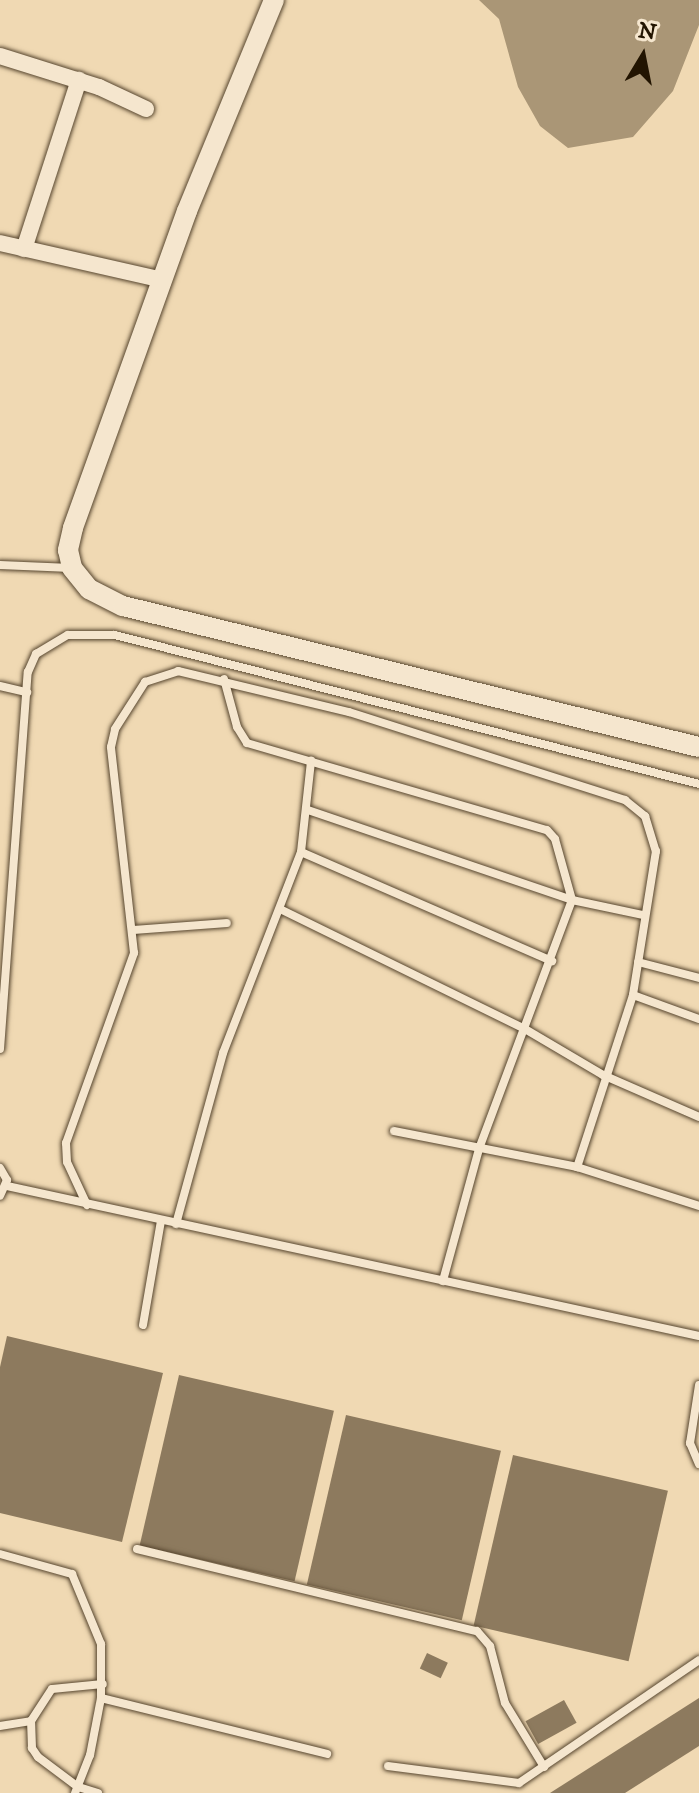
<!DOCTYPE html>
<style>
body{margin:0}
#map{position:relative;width:699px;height:1793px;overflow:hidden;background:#f0d9b3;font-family:"IM FELL DW Pica",serif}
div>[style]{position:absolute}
.water>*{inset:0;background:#aa9676}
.building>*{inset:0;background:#8d7a5e;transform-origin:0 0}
.roads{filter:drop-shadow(0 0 2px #56452e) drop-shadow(0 0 2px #56452e)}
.service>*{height:8px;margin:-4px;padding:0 4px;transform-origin:4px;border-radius:4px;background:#f5e6ce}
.minor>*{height:16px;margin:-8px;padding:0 8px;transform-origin:8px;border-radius:8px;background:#f5e6ce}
.tertiary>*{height:20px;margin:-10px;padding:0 10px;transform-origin:10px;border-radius:10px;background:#f5e6ce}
span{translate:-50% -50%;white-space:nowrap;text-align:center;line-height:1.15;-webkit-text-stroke:8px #f5e6ce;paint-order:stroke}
.north{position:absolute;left:603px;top:16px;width:80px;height:80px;-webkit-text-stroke:6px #f5e6ce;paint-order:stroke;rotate:10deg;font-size:22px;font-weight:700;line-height:32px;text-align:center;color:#221401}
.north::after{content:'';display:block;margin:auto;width:28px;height:36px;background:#221401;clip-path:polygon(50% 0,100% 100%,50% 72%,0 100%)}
</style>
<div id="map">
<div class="water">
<div style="clip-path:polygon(479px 0,699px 0,699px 25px,673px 91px,633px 137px,568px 148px,540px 126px,518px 87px,499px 19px)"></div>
</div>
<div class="building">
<div style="clip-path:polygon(7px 1336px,163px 1373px,122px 1542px,0 1513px,0 1367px)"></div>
<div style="left:179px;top:1375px;width:159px;height:175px;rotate:13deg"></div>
<div style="left:346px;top:1415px;width:159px;height:174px;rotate:13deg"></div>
<div style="left:513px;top:1455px;width:159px;height:175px;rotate:13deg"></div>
<div style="left:427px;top:1653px;width:23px;height:17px;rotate:25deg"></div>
<div style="clip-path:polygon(699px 1698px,699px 1746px,625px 1793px,550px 1793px)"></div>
<div style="left:564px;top:1700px;width:26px;height:44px;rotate:61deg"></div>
</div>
<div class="roads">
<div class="service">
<div style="left:0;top:565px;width:71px;rotate:2.4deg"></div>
<div style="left:224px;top:679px;width:50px;rotate:74.8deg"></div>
<div style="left:237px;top:727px;width:19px;rotate:58deg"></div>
<div style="left:247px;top:743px;width:312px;rotate:16.2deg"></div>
<div style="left:547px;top:830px;width:12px;rotate:48deg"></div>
<div style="left:555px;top:839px;width:63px;rotate:74.4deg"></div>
<div style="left:572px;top:900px;width:266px;rotate:110.5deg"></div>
<div style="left:479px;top:1149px;width:137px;rotate:105.3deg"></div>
<div style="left:0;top:686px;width:28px;rotate:13deg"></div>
<div style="left:308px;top:810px;width:279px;rotate:18.8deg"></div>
<div style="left:572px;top:900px;width:73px;rotate:11.9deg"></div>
<div style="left:301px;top:852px;width:274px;rotate:23.5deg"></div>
<div style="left:280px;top:909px;width:273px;rotate:26.1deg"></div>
<div style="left:525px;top:1029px;width:91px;rotate:30.5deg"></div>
<div style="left:603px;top:1075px;width:105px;rotate:23.6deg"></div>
<div style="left:134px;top:930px;width:93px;rotate:-4.3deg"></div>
<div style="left:638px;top:962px;width:63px;rotate:14.7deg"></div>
<div style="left:633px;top:995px;width:70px;rotate:20deg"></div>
<div style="left:0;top:1049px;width:378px;rotate:-85.8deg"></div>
<div style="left:28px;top:672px;width:20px;rotate:-66deg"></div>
<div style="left:36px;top:654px;width:37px;rotate:-31deg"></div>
<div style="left:68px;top:635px;width:47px"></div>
<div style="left:115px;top:635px;width:603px;rotate:14.31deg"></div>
<div style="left:394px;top:1131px;width:187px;rotate:11.1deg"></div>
<div style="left:577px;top:1167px;width:128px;rotate:17.7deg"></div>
<div style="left:0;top:1168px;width:14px;rotate:60deg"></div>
<div style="left:7px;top:1180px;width:17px;rotate:114deg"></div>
<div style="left:7px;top:1186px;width:708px;rotate:12.23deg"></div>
<div style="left:87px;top:1205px;width:47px;rotate:-114.9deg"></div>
<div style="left:67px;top:1162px;width:19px;rotate:-93deg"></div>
<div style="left:66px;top:1143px;width:202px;rotate:-70.3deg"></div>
<div style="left:134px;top:953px;width:207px;rotate:-96.4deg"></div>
<div style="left:111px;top:747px;width:18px;rotate:-77deg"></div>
<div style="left:115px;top:729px;width:56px;rotate:-57.4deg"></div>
<div style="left:145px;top:682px;width:35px;rotate:-18deg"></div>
<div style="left:178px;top:671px;width:176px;rotate:13.5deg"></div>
<div style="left:349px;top:712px;width:290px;rotate:17.7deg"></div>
<div style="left:625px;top:800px;width:26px;rotate:39deg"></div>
<div style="left:645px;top:816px;width:37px;rotate:73deg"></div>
<div style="left:656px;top:851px;width:146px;rotate:99.1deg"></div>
<div style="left:633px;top:995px;width:181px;rotate:108deg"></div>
<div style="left:176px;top:1224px;width:177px;rotate:-74.6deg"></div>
<div style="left:223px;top:1053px;width:216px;rotate:-68.8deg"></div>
<div style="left:301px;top:852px;width:92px;rotate:-83.7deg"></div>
<div style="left:143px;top:1325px;width:106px;rotate:-80.2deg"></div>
<div style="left:699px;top:1385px;width:59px;rotate:98.8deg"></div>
<div style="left:690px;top:1443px;width:23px;rotate:67deg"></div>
<div style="left:137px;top:1549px;width:350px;rotate:13.6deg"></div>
<div style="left:477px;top:1631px;width:20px;rotate:49deg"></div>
<div style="left:490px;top:1646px;width:59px;rotate:75.3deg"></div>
<div style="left:505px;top:1703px;width:75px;rotate:58.6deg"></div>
<div style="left:0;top:1554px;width:75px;rotate:15.5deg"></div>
<div style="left:72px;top:1574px;width:76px;rotate:67.5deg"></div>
<div style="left:101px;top:1644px;width:54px;rotate:90deg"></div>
<div style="left:101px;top:1698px;width:58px;rotate:100.9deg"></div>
<div style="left:90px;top:1755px;width:41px;rotate:111.5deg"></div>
<div style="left:101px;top:1698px;width:233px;rotate:13.9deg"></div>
<div style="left:0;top:1726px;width:31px;rotate:-9deg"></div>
<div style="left:388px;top:1766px;width:132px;rotate:7.4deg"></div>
<div style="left:519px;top:1783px;width:218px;rotate:-34.3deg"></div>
<div style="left:98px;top:1793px;width:21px;rotate:-163deg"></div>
<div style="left:78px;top:1787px;width:50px;rotate:-143.1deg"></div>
<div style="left:38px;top:1757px;width:11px;rotate:-124deg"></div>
<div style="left:32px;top:1748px;width:27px;rotate:-92deg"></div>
<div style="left:31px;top:1721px;width:38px;rotate:-57deg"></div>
<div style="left:52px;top:1689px;width:51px;rotate:-5.6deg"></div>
</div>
<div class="minor">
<div style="left:0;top:56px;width:104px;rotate:17.4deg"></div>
<div style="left:99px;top:87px;width:52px;rotate:25.1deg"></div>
<div style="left:0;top:243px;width:167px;rotate:12.8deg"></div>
<div style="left:24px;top:249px;width:178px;rotate:-72deg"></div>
</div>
<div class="tertiary">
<div style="left:274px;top:0;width:228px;rotate:112.4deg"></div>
<div style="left:187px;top:211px;width:337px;rotate:109.8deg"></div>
<div style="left:73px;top:528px;width:23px;rotate:103deg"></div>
<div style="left:68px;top:550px;width:18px;rotate:77deg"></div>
<div style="left:72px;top:568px;width:27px;rotate:51deg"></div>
<div style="left:89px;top:589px;width:38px;rotate:27deg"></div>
<div style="left:123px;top:606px;width:593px;rotate:13.76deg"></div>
</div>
</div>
<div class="north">N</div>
</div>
